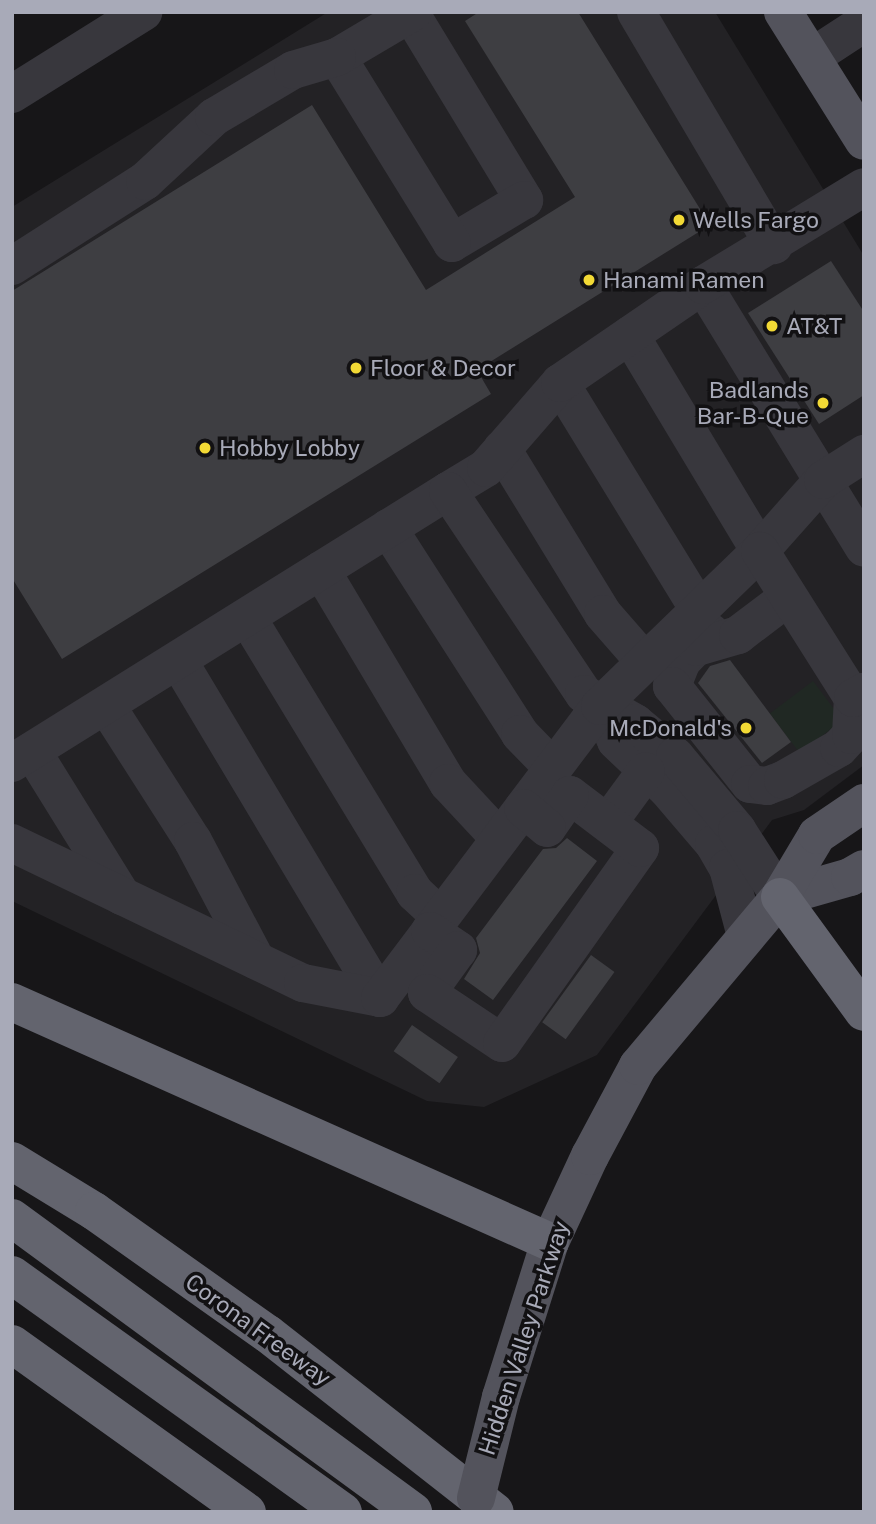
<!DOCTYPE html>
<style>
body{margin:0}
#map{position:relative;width:876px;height:1524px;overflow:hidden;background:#171618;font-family:"Public Sans",sans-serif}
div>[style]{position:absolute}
.built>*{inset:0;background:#232225}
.green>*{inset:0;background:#202823;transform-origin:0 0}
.building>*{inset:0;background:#3e3e42;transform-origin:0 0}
.minor>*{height:38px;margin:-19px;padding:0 19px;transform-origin:19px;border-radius:19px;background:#38373d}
.major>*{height:38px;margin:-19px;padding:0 19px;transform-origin:19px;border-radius:19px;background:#53535c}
.highway>*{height:38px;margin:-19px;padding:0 19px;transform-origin:19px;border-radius:19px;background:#63646e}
.major-bridge>*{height:38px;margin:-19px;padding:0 19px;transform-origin:19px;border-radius:19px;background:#53535c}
.dots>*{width:19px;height:19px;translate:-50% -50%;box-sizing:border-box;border:4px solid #121113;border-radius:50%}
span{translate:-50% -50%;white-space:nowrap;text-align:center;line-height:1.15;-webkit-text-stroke:7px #121113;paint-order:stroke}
.poi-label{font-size:23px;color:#a8aab8}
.left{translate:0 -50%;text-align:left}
.right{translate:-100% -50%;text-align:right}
.street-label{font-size:23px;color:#a8aab8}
.frame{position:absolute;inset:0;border:14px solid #a8aab8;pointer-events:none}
</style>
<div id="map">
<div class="built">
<div style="clip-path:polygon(328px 12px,715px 12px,864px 256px,864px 765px,804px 810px,772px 820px,597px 1055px,484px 1107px,427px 1101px,12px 901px,12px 207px)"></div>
</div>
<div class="green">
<div style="left:813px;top:681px;width:49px;height:54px;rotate:53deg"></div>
</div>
<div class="building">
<div style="clip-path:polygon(479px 12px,578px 12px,710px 225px,477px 370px,491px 394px,62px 659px,12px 578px,12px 291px,312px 105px,426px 290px,575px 197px,465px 21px)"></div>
<div style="clip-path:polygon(831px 261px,864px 312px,864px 395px,819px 424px,748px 313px)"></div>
<div style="clip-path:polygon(730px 660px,791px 742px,762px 763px,698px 683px,710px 666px)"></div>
<div style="clip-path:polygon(567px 838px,597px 861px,493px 1000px,464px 979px,480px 953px,476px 938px,543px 849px,556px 848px)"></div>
<div style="left:591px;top:955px;width:29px;height:83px;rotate:36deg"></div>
<div style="left:412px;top:1025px;width:56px;height:32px;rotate:35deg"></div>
</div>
<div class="minor">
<div style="left:636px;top:12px;width:271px;rotate:59.4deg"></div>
<div style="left:411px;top:14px;width:218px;rotate:58.7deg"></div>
<div style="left:524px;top:200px;width:84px;rotate:149.2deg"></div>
<div style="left:452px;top:243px;width:219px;rotate:-121.7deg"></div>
<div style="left:337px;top:57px;width:88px;rotate:-30.6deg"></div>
<div style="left:812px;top:57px;width:62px;rotate:-33.2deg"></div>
<div style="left:12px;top:94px;width:155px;rotate:-32deg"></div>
<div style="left:12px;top:266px;width:158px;rotate:-32.6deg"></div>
<div style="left:145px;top:181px;width:94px;rotate:-42.8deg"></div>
<div style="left:214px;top:117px;width:92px;rotate:-30.7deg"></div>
<div style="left:293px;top:70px;width:46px;rotate:-16.5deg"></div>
<div style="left:703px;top:285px;width:308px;rotate:58.5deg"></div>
<div style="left:630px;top:335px;width:252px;rotate:59deg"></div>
<div style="left:760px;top:551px;width:95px;rotate:-48.4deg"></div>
<div style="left:823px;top:480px;width:49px;rotate:-32.4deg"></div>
<div style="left:560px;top:383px;width:266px;rotate:58.5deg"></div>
<div style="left:502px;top:449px;width:193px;rotate:58.5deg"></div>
<div style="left:603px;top:614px;width:64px;rotate:48.8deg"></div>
<div style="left:448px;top:491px;width:44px;rotate:-31.2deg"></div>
<div style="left:486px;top:468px;width:113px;rotate:-49deg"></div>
<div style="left:560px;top:383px;width:173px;rotate:-34.4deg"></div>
<div style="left:703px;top:285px;width:188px;rotate:-31.3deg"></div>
<div style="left:388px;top:528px;width:245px;rotate:57.3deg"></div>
<div style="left:520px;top:734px;width:47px;rotate:45.9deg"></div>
<div style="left:321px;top:570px;width:248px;rotate:59.2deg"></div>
<div style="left:448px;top:783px;width:76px;rotate:47.1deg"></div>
<div style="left:247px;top:617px;width:323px;rotate:58.7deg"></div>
<div style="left:415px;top:893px;width:35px;rotate:43deg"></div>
<div style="left:710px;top:632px;width:40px;rotate:134deg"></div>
<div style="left:682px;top:661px;width:27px;rotate:112deg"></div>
<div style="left:672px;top:686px;width:125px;rotate:51.5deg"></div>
<div style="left:750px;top:784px;width:17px;rotate:7deg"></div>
<div style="left:767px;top:786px;width:17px;rotate:-21deg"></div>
<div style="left:783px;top:780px;width:64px;rotate:-29.7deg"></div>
<div style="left:839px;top:748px;width:18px;rotate:-47deg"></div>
<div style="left:851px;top:735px;width:37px;rotate:-87deg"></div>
<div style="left:697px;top:647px;width:43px;rotate:-16.3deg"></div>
<div style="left:738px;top:635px;width:63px;rotate:-37.2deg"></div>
<div style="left:178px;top:660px;width:394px;rotate:59.1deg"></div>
<div style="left:106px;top:705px;width:161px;rotate:57.4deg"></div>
<div style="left:193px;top:841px;width:135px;rotate:62.1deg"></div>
<div style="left:600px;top:706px;width:38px;rotate:65deg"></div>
<div style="left:616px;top:741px;width:70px;rotate:43.3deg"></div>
<div style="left:667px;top:789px;width:72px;rotate:49.5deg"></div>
<div style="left:714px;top:844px;width:28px;rotate:60deg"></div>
<div style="left:728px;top:868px;width:70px;rotate:75.2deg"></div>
<div style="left:32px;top:751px;width:171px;rotate:58.2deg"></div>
<div style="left:12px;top:763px;width:514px;rotate:-31.96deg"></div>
<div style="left:448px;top:491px;width:244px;rotate:56.2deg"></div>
<div style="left:584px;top:694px;width:59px;rotate:29.6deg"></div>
<div style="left:635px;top:723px;width:52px;rotate:39.5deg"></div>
<div style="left:675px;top:756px;width:97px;rotate:50deg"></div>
<div style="left:737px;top:830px;width:80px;rotate:57.3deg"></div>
<div style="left:608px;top:823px;width:64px;rotate:-53.8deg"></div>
<div style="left:12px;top:843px;width:323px;rotate:25.7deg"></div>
<div style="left:303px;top:983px;width:78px;rotate:11deg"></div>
<div style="left:380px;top:998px;width:366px;rotate:-53deg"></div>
<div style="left:600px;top:706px;width:223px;rotate:-44.1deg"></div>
<div style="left:760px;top:551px;width:174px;rotate:57.7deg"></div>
<div style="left:853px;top:698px;width:13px;rotate:-29deg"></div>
<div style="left:430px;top:931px;width:34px;rotate:34deg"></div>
<div style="left:458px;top:950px;width:53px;rotate:125.8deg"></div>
<div style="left:427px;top:993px;width:90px;rotate:33.7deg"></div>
<div style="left:502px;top:1043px;width:239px;rotate:-54.7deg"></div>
<div style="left:640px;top:848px;width:88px;rotate:-142.9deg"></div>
<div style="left:570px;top:795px;width:40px;rotate:124.9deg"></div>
<div style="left:547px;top:828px;width:31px;rotate:-140deg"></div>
</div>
<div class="major">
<div style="left:783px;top:12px;width:152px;rotate:57.9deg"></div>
<div style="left:780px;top:897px;width:73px;rotate:-15.9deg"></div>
<div style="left:850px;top:877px;width:16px;rotate:-30deg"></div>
<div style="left:501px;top:1397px;width:163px;rotate:-72.5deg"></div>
<div style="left:550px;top:1242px;width:95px;rotate:-65.1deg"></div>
<div style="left:590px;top:1156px;width:102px;rotate:-61.9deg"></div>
<div style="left:638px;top:1066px;width:221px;rotate:-50deg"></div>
<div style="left:780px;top:897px;width:72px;rotate:-59.2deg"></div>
<div style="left:817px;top:835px;width:57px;rotate:-34.2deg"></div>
</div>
<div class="highway">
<div style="left:780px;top:897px;width:142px;rotate:53.9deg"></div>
<div style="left:12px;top:1002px;width:589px;rotate:24.04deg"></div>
<div style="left:12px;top:1161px;width:96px;rotate:31.4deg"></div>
<div style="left:94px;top:1211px;width:213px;rotate:35.3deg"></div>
<div style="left:268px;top:1334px;width:288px;rotate:38.1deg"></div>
<div style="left:12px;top:1218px;width:497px;rotate:36.2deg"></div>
<div style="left:12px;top:1275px;width:407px;rotate:35.6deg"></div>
<div style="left:12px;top:1344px;width:289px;rotate:35.6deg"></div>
</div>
<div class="major-bridge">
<div style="left:476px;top:1498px;width:104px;rotate:-76.1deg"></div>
</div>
<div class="dots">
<div style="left:679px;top:220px;background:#f2d935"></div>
<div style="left:589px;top:280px;background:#f2d935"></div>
<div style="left:772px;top:326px;background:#f2d935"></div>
<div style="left:356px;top:368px;background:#f2d935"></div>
<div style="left:823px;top:403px;background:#f2d935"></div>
<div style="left:205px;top:448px;background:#f2d935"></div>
<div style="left:746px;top:728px;background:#f2d935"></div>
</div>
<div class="poi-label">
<span class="left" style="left:693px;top:220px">Wells Fargo</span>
<span class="left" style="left:603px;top:280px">Hanami Ramen</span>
<span class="left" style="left:786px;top:326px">AT&amp;T</span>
<span class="left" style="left:370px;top:368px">Floor &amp; Decor</span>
<span class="right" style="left:809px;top:403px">Badlands<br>Bar-B-Que</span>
<span class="left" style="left:219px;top:448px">Hobby Lobby</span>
<span class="right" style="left:732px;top:728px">McDonald's</span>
</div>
<div class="street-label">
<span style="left:258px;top:1330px;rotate:36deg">Corona Freeway</span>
<span style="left:524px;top:1338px;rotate:-72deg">Hidden Valley Parkway</span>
</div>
<div class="frame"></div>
</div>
